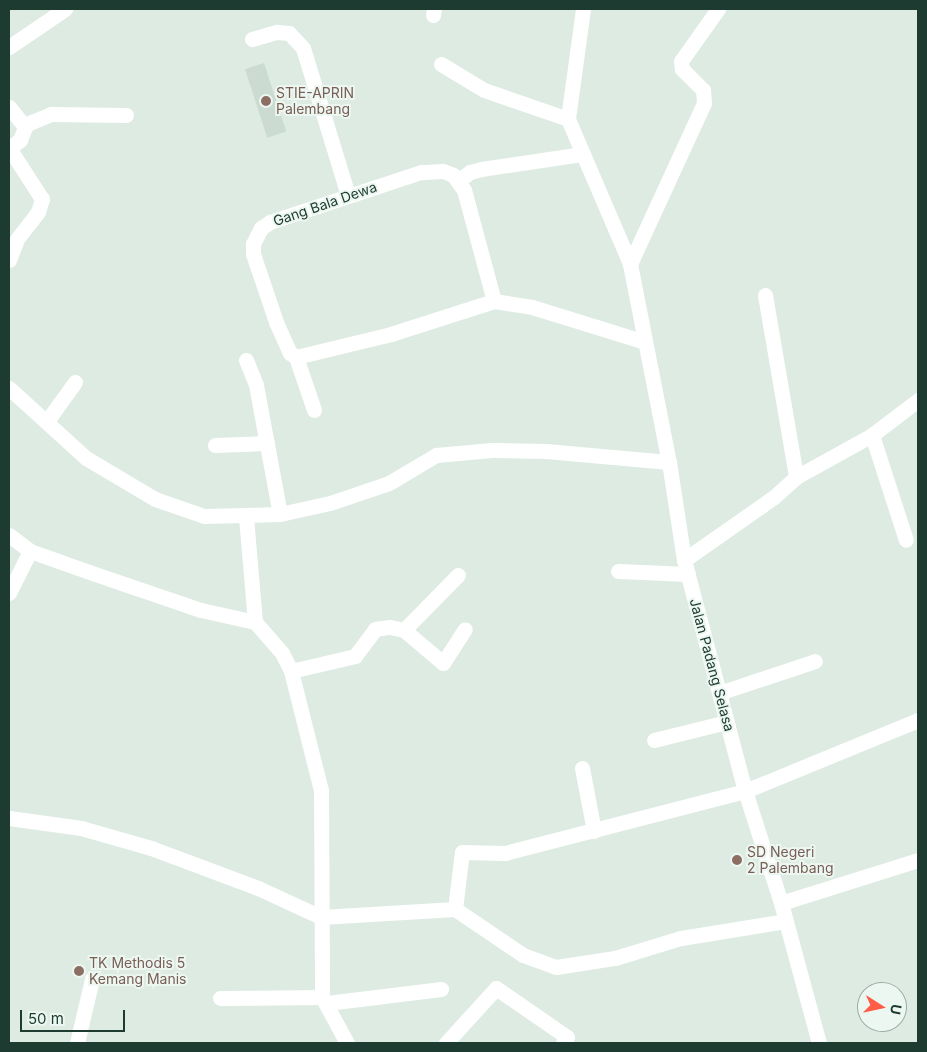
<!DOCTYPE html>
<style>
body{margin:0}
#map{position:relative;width:927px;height:1052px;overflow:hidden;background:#ddebe3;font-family:Inter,sans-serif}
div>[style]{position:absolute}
.built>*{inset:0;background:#cbdbd2;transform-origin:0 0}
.minor>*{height:15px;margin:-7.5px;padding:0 7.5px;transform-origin:7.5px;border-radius:7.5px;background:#fff}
.dots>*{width:14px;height:14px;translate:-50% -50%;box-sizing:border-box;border:2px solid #edf7f1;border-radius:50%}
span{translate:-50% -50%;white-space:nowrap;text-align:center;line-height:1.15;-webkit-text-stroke:4px #edf7f1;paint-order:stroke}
.education-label{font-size:14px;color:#785e54}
.left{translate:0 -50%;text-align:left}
.street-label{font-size:14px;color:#1d3b30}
.frame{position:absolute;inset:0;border:10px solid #1d3b30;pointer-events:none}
.north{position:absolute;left:857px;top:982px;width:50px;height:50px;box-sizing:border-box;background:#edf7f1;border:1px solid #9aaca4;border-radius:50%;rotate:100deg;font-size:14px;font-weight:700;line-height:20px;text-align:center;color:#1d3b30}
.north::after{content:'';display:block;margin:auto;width:18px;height:22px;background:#ff5d47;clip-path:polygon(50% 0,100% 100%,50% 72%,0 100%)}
.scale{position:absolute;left:20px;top:1010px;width:105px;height:22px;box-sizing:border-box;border:2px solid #1d3b30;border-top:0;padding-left:6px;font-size:15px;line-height:18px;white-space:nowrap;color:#1d3b30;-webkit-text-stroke:4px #edf7f1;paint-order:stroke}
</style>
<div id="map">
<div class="built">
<div style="left:264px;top:63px;width:72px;height:20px;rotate:72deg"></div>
</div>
<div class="minor">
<div style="left:583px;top:9px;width:111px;rotate:97.8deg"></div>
<div style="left:568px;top:119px;width:158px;rotate:66.8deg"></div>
<div style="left:630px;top:264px;width:202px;rotate:78.9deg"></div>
<div style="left:669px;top:462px;width:99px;rotate:81.3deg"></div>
<div style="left:433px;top:15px;width:6px;rotate:-81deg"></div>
<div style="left:252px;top:39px;width:26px;rotate:-16deg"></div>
<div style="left:277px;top:32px;width:12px;rotate:5deg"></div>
<div style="left:289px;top:33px;width:21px;rotate:47deg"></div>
<div style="left:303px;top:48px;width:154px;rotate:73deg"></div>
<div style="left:9px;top:47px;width:68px;rotate:-34.2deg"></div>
<div style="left:441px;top:64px;width:50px;rotate:31.2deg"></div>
<div style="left:484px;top:90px;width:89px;rotate:19deg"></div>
<div style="left:9px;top:107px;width:26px;rotate:51deg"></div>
<div style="left:25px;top:127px;width:14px;rotate:111deg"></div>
<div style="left:20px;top:140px;width:14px;rotate:144deg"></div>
<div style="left:24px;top:125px;width:29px;rotate:-22deg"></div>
<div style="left:51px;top:114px;width:75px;rotate:0.8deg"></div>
<div style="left:458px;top:181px;width:15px;rotate:-37deg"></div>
<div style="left:470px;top:172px;width:11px;rotate:-15deg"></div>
<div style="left:481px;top:169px;width:103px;rotate:-8.4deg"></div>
<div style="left:9px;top:260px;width:22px;rotate:-69deg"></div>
<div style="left:17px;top:239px;width:34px;rotate:-52deg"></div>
<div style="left:38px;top:212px;width:14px;rotate:-73deg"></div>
<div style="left:42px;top:199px;width:61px;rotate:-122.9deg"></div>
<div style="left:630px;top:264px;width:177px;rotate:-65.3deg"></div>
<div style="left:704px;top:103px;width:13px;rotate:-94deg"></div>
<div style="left:703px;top:90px;width:30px;rotate:-135deg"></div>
<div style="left:682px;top:69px;width:8px;rotate:-97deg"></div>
<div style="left:681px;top:61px;width:64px;rotate:-54.6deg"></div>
<div style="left:765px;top:295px;width:185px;rotate:80.3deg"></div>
<div style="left:494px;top:301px;width:115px;rotate:-105.1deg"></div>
<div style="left:464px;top:190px;width:19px;rotate:-126deg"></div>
<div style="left:453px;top:175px;width:11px;rotate:-158deg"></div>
<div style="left:443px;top:171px;width:22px;rotate:177deg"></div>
<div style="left:421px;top:172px;width:159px;rotate:161.7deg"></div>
<div style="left:270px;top:222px;width:11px;rotate:146deg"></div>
<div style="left:261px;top:228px;width:18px;rotate:117deg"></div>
<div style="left:253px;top:244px;width:10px;rotate:90deg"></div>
<div style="left:253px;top:254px;width:72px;rotate:71.3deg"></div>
<div style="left:276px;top:322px;width:34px;rotate:66deg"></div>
<div style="left:290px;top:353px;width:7px;rotate:34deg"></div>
<div style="left:296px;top:357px;width:98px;rotate:-13.6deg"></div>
<div style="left:391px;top:334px;width:108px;rotate:-17.8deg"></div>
<div style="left:494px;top:301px;width:38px;rotate:9deg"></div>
<div style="left:532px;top:307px;width:118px;rotate:17.2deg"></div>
<div style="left:296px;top:357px;width:56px;rotate:71.2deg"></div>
<div style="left:246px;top:360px;width:27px;rotate:68deg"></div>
<div style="left:256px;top:385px;width:131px;rotate:79.5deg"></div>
<div style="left:9px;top:388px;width:104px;rotate:42.3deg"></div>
<div style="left:86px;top:458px;width:80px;rotate:30.7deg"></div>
<div style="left:155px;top:499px;width:52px;rotate:19.1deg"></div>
<div style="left:204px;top:516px;width:76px;rotate:-1.5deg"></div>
<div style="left:280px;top:514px;width:51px;rotate:-12.4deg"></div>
<div style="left:330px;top:503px;width:62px;rotate:-18.7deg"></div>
<div style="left:389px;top:483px;width:55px;rotate:-30.8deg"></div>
<div style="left:436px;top:455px;width:56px;rotate:-5.1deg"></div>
<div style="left:492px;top:450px;width:54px;rotate:1.1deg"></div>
<div style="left:546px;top:451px;width:123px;rotate:5.1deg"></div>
<div style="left:47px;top:421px;width:48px;rotate:-54.3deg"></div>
<div style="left:872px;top:435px;width:110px;rotate:72.1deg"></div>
<div style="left:215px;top:445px;width:52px;rotate:-2.2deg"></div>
<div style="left:246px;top:517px;width:105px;rotate:85.1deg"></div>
<div style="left:9px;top:535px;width:26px;rotate:37deg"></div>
<div style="left:30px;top:551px;width:69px;rotate:19.5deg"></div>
<div style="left:95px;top:574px;width:112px;rotate:18.8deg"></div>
<div style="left:201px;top:610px;width:55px;rotate:12.5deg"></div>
<div style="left:255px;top:622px;width:41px;rotate:48.9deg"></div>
<div style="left:282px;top:653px;width:20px;rotate:63deg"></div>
<div style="left:291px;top:671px;width:123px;rotate:75.9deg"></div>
<div style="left:321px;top:790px;width:207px;rotate:89.7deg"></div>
<div style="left:322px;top:997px;width:52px;rotate:61.5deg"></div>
<div style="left:618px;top:571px;width:70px;rotate:2.5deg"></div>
<div style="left:9px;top:593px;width:47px;rotate:-63.4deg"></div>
<div style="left:404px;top:630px;width:77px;rotate:-45.5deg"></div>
<div style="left:291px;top:671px;width:66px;rotate:-13.2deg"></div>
<div style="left:355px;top:656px;width:34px;rotate:-53deg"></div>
<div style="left:375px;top:629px;width:15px;rotate:-8deg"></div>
<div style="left:390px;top:627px;width:14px;rotate:12deg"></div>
<div style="left:404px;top:630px;width:51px;rotate:40.2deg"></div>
<div style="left:443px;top:663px;width:40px;rotate:-57.1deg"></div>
<div style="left:719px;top:693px;width:101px;rotate:-18.4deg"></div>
<div style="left:654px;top:740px;width:75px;rotate:-13.9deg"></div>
<div style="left:582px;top:768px;width:64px;rotate:79.2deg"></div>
<div style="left:9px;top:818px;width:73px;rotate:7.9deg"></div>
<div style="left:81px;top:828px;width:73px;rotate:15.9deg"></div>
<div style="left:151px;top:848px;width:114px;rotate:20.5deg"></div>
<div style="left:258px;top:888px;width:69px;rotate:24.7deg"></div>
<div style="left:321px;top:917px;width:134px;rotate:-3.4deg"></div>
<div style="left:455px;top:909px;width:82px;rotate:34.1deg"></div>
<div style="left:523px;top:955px;width:35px;rotate:20deg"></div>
<div style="left:556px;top:967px;width:60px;rotate:-8.7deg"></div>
<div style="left:615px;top:958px;width:69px;rotate:-16.9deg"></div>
<div style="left:681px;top:938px;width:106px;rotate:-9.2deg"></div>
<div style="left:781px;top:903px;width:144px;rotate:-17.4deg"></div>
<div style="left:455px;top:909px;width:57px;rotate:-83deg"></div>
<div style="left:462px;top:852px;width:43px;rotate:1.3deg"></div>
<div style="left:505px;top:853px;width:248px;rotate:-14.5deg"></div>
<div style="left:745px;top:791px;width:187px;rotate:-22.3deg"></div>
<div style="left:220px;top:998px;width:102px;rotate:-0.6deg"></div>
<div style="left:327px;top:1003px;width:115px;rotate:-7deg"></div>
<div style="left:77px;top:1043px;width:66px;rotate:-76.8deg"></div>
<div style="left:446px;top:1043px;width:74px;rotate:-47.7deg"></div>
<div style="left:496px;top:988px;width:86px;rotate:34.6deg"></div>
<div style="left:567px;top:1037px;width:7px;rotate:124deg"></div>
<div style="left:819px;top:1043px;width:145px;rotate:-105.2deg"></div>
<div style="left:781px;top:903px;width:118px;rotate:-107.8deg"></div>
<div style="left:745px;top:791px;width:239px;rotate:-104.8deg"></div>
<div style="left:684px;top:560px;width:110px;rotate:-35deg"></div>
<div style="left:774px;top:497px;width:30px;rotate:-42deg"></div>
<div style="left:796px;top:477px;width:87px;rotate:-28.9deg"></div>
<div style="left:872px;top:435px;width:58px;rotate:-37.3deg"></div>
</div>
<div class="dots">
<div style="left:266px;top:101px;background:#8d6e63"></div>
<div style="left:737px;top:860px;background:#8d6e63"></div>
<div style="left:79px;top:971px;background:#8d6e63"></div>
</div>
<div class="education-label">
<span class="left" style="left:276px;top:101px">STIE-APRIN<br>Palembang</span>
<span class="left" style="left:747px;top:860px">SD Negeri<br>2 Palembang</span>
<span class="left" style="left:89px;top:971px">TK Methodis 5<br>Kemang Manis</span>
</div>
<div class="street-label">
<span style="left:325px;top:204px;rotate:-19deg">Gang Bala Dewa</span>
<span style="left:712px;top:665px;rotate:75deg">Jalan Padang Selasa</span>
</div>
<div class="frame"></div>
<div class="north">U</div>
<div class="scale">50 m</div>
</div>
